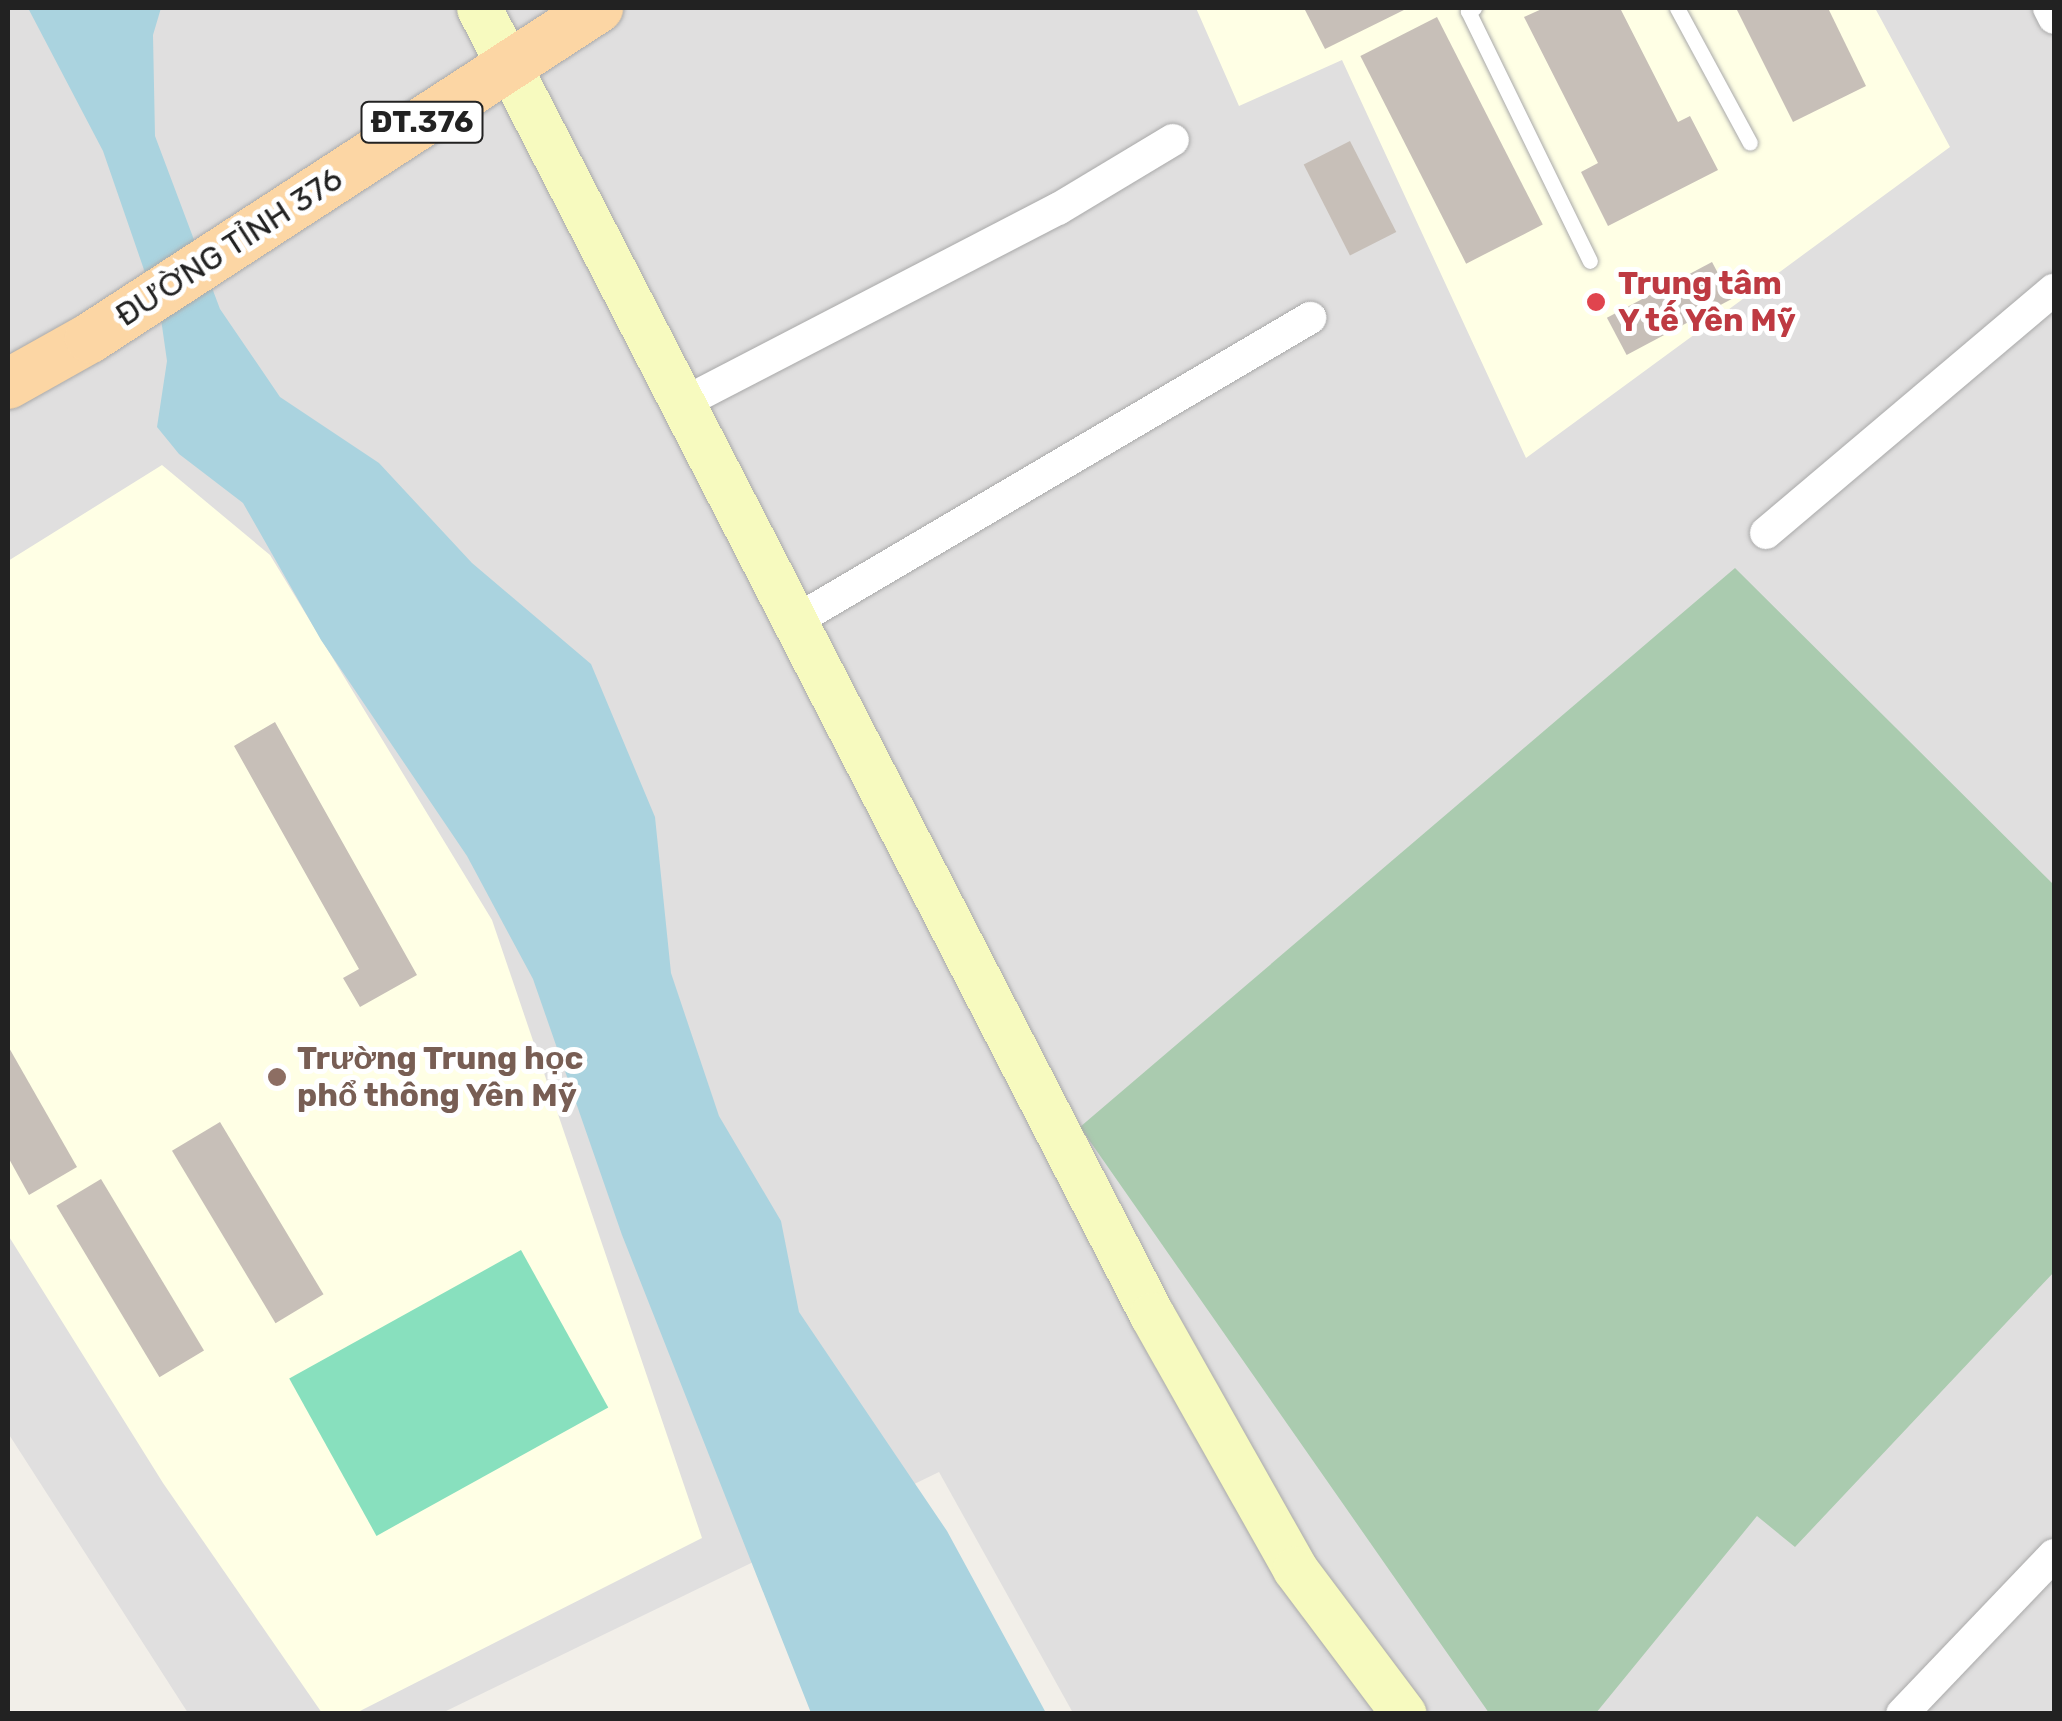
<!DOCTYPE html>
<meta charset="utf-8">
<style>
body{margin:0}
#map{position:relative;width:2062px;height:1721px;overflow:hidden;background:#f2efe9;font-family:Rubik,sans-serif}
div>[style]{position:absolute}
.residential>*{inset:0;background:#e0dfdf}
.education>*{inset:0;background:#ffffe5}
.cemetery>*{inset:0;background:#aacbaf}
.pitch>*{inset:0;background:#88e0be;transform-origin:0 0}
.water>*{inset:0;background:#aad3df}
.building>*{inset:0;background:#c7bfb8;transform-origin:0 0}
.roads{filter:drop-shadow(0 0 2px #a9a9a9) drop-shadow(0 0 2px #a9a9a9)}
.service>*{height:15px;margin:-7.5px;padding:0 7.5px;transform-origin:7.5px;border-radius:7.5px;background:#fff}
.minor>*{height:32px;margin:-16px;padding:0 16px;transform-origin:16px;border-radius:16px;background:#fff}
.secondary>*{height:45px;margin:-22.5px;padding:0 22.5px;transform-origin:22.5px;border-radius:22.5px;background:#f7fabf}
.primary>*{height:50px;margin:-25px;padding:0 25px;transform-origin:25px;border-radius:25px;background:#fcd6a4}
.dots>*{width:28px;height:28px;translate:-50% -50%;box-sizing:border-box;border:5px solid #fff;border-radius:50%}
span{translate:-50% -50%;white-space:nowrap;text-align:center;line-height:1.15;-webkit-text-stroke:10px #fff;paint-order:stroke}
.shield-label span{padding:2px 8px;background:#fff;border:2px solid;border-radius:8px;-webkit-text-stroke-width:0}
.shield-label{font-size:30px;color:#222;font-weight:700}
.street-label{font-size:32px;color:#222}
.health-label{font-size:32px;color:#be3a42;font-weight:700}
.left{translate:0 -50%;text-align:left}
.education-label{font-size:32px;color:#785e54;font-weight:700}
.frame{position:absolute;inset:0;border:10px solid #222;pointer-events:none}
</style>
<div id="map">
<div class="residential">
<div style="clip-path:polygon(8px 8px,2054px 8px,2054px 1713px,1073px 1713px,939px 1472px,442px 1713px,188px 1713px,8px 1433px)"></div>
</div>
<div class="education">
<div style="clip-path:polygon(1196px 8px,1875px 8px,1950px 147px,1526px 458px,1342px 60px,1239px 106px)"></div>
<div style="clip-path:polygon(162px 465px,270px 555px,492px 920px,702px 1538px,356px 1713px,322px 1713px,163px 1483px,8px 1235px,8px 561px)"></div>
</div>
<div class="cemetery">
<div style="clip-path:polygon(1735px 568px,2054px 885px,2054px 1272px,1795px 1547px,1757px 1516px,1596px 1713px,1489px 1713px,1080px 1127px)"></div>
</div>
<div class="pitch">
<div style="left:521px;top:1250px;width:180px;height:265px;rotate:61deg"></div>
</div>
<div class="water">
<div style="clip-path:polygon(28px 8px,161px 8px,153px 35px,155px 136px,220px 309px,280px 397px,379px 463px,472px 563px,591px 664px,655px 817px,671px 973px,719px 1116px,781px 1221px,799px 1312px,947px 1531px,1046px 1713px,811px 1713px,622px 1235px,533px 979px,467px 856px,321px 640px,243px 503px,179px 454px,157px 427px,167px 361px,161px 319px,103px 151px)"></div>
</div>
<div class="building">
<div style="clip-path:polygon(1304px 8px,1408px 8px,1325px 49px)"></div>
<div style="clip-path:polygon(1544px 8px,1620px 8px,1678px 122px,1690px 116px,1718px 170px,1608px 226px,1581px 172px,1598px 163px,1524px 17px)"></div>
<div style="clip-path:polygon(1736px 8px,1828px 8px,1866px 86px,1793px 122px)"></div>
<div style="left:1437px;top:17px;width:233px;height:86px;rotate:63deg"></div>
<div style="left:1350px;top:141px;width:102px;height:52px;rotate:63deg"></div>
<div style="left:1712px;top:262px;width:42px;height:119px;rotate:62deg"></div>
<div style="clip-path:polygon(275px 722px,417px 975px,360px 1007px,343px 978px,359px 969px,234px 746px)"></div>
<div style="clip-path:polygon(8px 1046px,77px 1167px,29px 1195px,8px 1157px)"></div>
<div style="left:220px;top:1122px;width:201px;height:56px;rotate:59deg"></div>
<div style="left:101px;top:1179px;width:200px;height:52px;rotate:59deg"></div>
</div>
<div class="roads">
<div class="service">
<div style="left:1474px;top:8px;width:7px;rotate:153deg"></div>
<div style="left:1468px;top:11px;width:278px;rotate:64deg"></div>
<div style="left:1677px;top:8px;width:153px;rotate:61.6deg"></div>
</div>
<div class="minor">
<div style="left:2049px;top:8px;width:11px;rotate:63deg"></div>
<div style="left:683px;top:403px;width:422px;rotate:-27.4deg"></div>
<div style="left:1058px;top:209px;width:134px;rotate:-31deg"></div>
<div style="left:1766px;top:533px;width:377px;rotate:-40.2deg"></div>
<div style="left:795px;top:621px;width:598px;rotate:-30.47deg"></div>
<div style="left:1902px;top:1714px;width:220px;rotate:-46.3deg"></div>
</div>
<div class="secondary">
<div style="left:479px;top:8px;width:1470px;rotate:62.76deg"></div>
<div style="left:1152px;top:1315px;width:291px;rotate:60.6deg"></div>
<div style="left:1295px;top:1569px;width:181px;rotate:53.1deg"></div>
</div>
<div class="primary">
<div style="left:8px;top:384px;width:94px;rotate:-29.3deg"></div>
<div style="left:90px;top:338px;width:606px;rotate:-33.01deg"></div>
</div>
</div>
<div class="dots">
<div style="left:1596px;top:302px;background:#e0444e"></div>
<div style="left:277px;top:1077px;background:#8d6e63"></div>
</div>
<div class="shield-label">
<span style="left:422px;top:122px">ĐT.376</span>
</div>
<div class="street-label">
<span style="left:229px;top:247px;rotate:-33deg">ĐƯỜNG TỈNH 376</span>
</div>
<div class="health-label">
<span class="left" style="left:1618px;top:302px">Trung tâm<br>Y tế Yên Mỹ</span>
</div>
<div class="education-label">
<span class="left" style="left:297px;top:1077px">Trường Trung học<br>phổ thông Yên Mỹ</span>
</div>
<div class="frame"></div>
</div>
